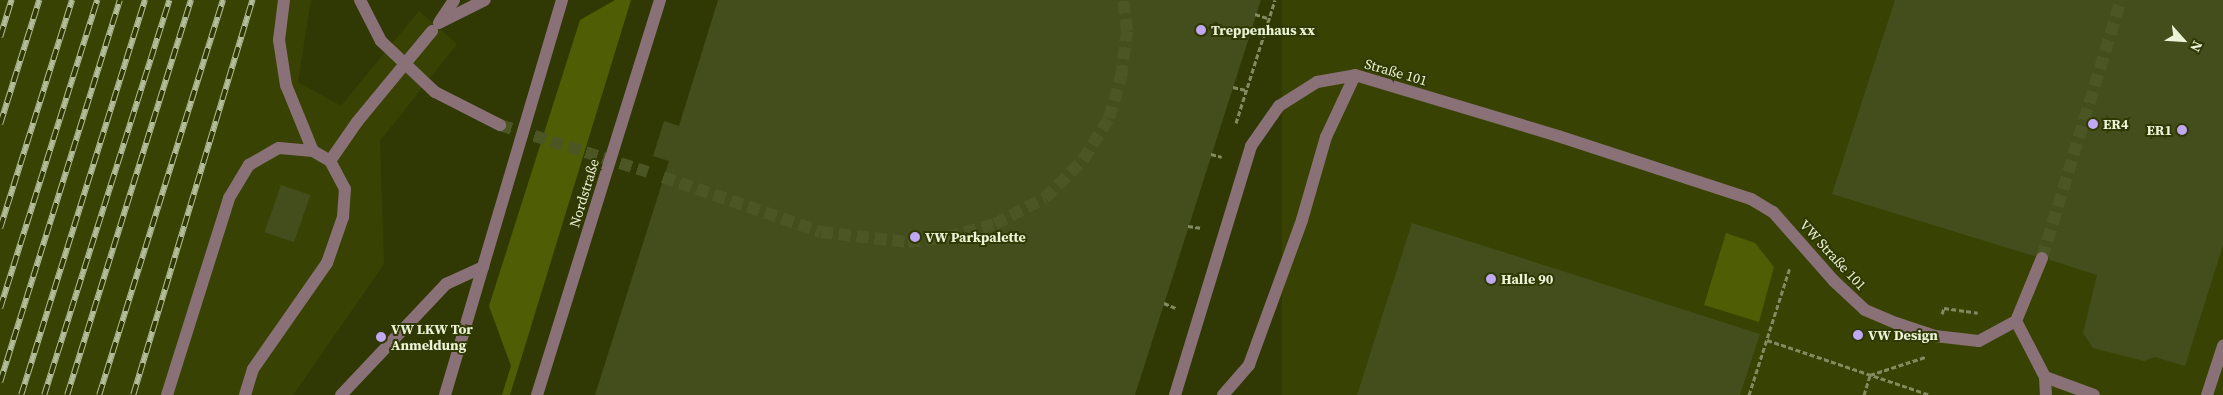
<!DOCTYPE html>
<meta charset="utf-8">
<style>
body{margin:0}
#map{position:relative;width:2223px;height:395px;overflow:hidden;background:#303904;font-family:"Source Serif 4",serif}
div>[style]{position:absolute}
.built>*{inset:0;background:#384303;transform-origin:0 0}
.green>*{inset:0;background:#4f5e04}
.building>*{inset:0;background:#444e1d;transform-origin:0 0}
.minor-tunnel>*{height:12px;margin-top:-6px;transform-origin:0;background:repeating-linear-gradient(90deg,#4c5524 0 12px,transparent 0 18px)}
.path>*{height:3px;margin-top:-1.5px;transform-origin:0;background:repeating-linear-gradient(90deg,#828a60 0 5px,transparent 0 7.5px)}
.minor>*{height:12px;margin:-6px;padding:0 6px;transform-origin:6px;border-radius:6px;background:#8a7178}
.rail>*{height:5.5px;margin-top:-2.75px;transform-origin:0;background:repeating-linear-gradient(90deg,#303904 0 11px,#b4bd99 0 22px);box-sizing:border-box;border-block:1px solid #b4bd99}
.minor-bridge>*{height:12px;margin:-6px;padding:0 6px;transform-origin:6px;border-radius:6px;background:#8a7178}
.dots>*{width:14px;height:14px;translate:-50% -50%;box-sizing:border-box;border:2px solid #303904;border-radius:50%}
span{translate:-50% -50%;white-space:nowrap;text-align:center;line-height:1.15;-webkit-text-stroke:4px #303904;paint-order:stroke}
.poi-label{font-size:14px;color:#ecf4d8;font-weight:700}
.left{translate:0 -50%;text-align:left}
.right{translate:-100% -50%;text-align:right}
.street-label{font-size:14px;color:#ecf4d8}
.north{position:absolute;left:2158px;top:15px;width:50px;height:50px;-webkit-text-stroke:4px #303904;paint-order:stroke;rotate:116deg;font-size:14px;font-weight:700;line-height:20px;text-align:center;color:#ecf4d8}
.north::after{content:'';display:block;margin:auto;width:18px;height:22px;background:#ecf4d8;clip-path:polygon(50% 0,100% 100%,50% 72%,0 100%)}
</style>
<div id="map">
<div class="built">
<div style="clip-path:polygon(0 0,311px 0,298px 82px,341px 106px,419px 11px,457px 44px,380px 141px,384px 264px,293px 395px,0 395px)"></div>
<div style="left:1282px;top:0;width:941px;height:415px"></div>
</div>
<div class="green">
<div style="clip-path:polygon(615px 0,631px 0,510px 395px,502px 395px,511px 366px,489px 306px,580px 20px)"></div>
<div style="clip-path:polygon(1726px 233px,1755px 243px,1774px 267px,1759px 322px,1704px 305px)"></div>
</div>
<div class="building">
<div style="clip-path:polygon(718px 0,1261px 0,1135px 395px,595px 395px,669px 161px,653px 156px,664px 121px,679px 126px)"></div>
<div style="clip-path:polygon(1895px 0,2223px 0,2223px 245px,2185px 366px,2155px 357px,2144px 361px,2093px 348px,2083px 333px,2097px 275px,2050px 260px,2045px 250px,2034px 256px,1832px 194px)"></div>
<div style="left:281px;top:185px;width:31px;height:50px;rotate:19deg"></div>
<div style="clip-path:polygon(1412px 223px,1760px 334px,1740px 395px,1357px 395px)"></div>
</div>
<div class="minor-tunnel">
<div style="left:500px;top:125px;width:155px;rotate:17.6deg"></div>
<div style="left:663px;top:177px;width:167px;rotate:19.2deg"></div>
<div style="left:821px;top:232px;width:88px;rotate:6.6deg"></div>
<div style="left:908px;top:242px;width:39px;rotate:-7deg"></div>
<div style="left:947px;top:237px;width:50px;rotate:-15.2deg"></div>
<div style="left:995px;top:224px;width:56px;rotate:-27.5deg"></div>
<div style="left:1045px;top:198px;width:54px;rotate:-45deg"></div>
<div style="left:1083px;top:160px;width:49px;rotate:-58.2deg"></div>
<div style="left:1109px;top:118px;width:43px;rotate:-73.7deg"></div>
<div style="left:1121px;top:77px;width:46px;rotate:-82.6deg"></div>
<div style="left:1127px;top:31px;width:31px;rotate:-97deg"></div>
<div style="left:2042px;top:258px;width:270px;rotate:-73deg"></div>
</div>
<div class="path">
<div style="left:1255px;top:14px;width:16px;rotate:18deg"></div>
<div style="left:1233px;top:87px;width:13px;rotate:13deg"></div>
<div style="left:1236px;top:123px;width:129px;rotate:-72.4deg"></div>
<div style="left:1211px;top:154px;width:11px;rotate:15deg"></div>
<div style="left:1188px;top:226px;width:14px;rotate:8deg"></div>
<div style="left:1164px;top:303px;width:13px;rotate:23deg"></div>
<div style="left:1942px;top:314px;width:6px;rotate:-72deg"></div>
<div style="left:1944px;top:308px;width:34px;rotate:8deg"></div>
<div style="left:1767px;top:340px;width:172px;rotate:18.6deg"></div>
<div style="left:1749px;top:395px;width:134px;rotate:-72.2deg"></div>
<div style="left:1864px;top:395px;width:21px;rotate:-73deg"></div>
<div style="left:1870px;top:375px;width:58px;rotate:-18.1deg"></div>
</div>
<div class="minor">
<div style="left:284px;top:0;width:40px;rotate:97.1deg"></div>
<div style="left:279px;top:40px;width:46px;rotate:81.2deg"></div>
<div style="left:286px;top:85px;width:71px;rotate:67.8deg"></div>
<div style="left:360px;top:0;width:46px;rotate:62.9deg"></div>
<div style="left:381px;top:41px;width:74px;rotate:43.4deg"></div>
<div style="left:435px;top:92px;width:73px;rotate:26.9deg"></div>
<div style="left:440px;top:21px;width:25px;rotate:-56deg"></div>
<div style="left:439px;top:23px;width:51px;rotate:-26.6deg"></div>
<div style="left:2016px;top:321px;width:63px;rotate:62.6deg"></div>
<div style="left:2045px;top:377px;width:52px;rotate:20.2deg"></div>
<div style="left:2016px;top:321px;width:68px;rotate:-67.6deg"></div>
<div style="left:2045px;top:377px;width:18px;rotate:87deg"></div>
<div style="left:167px;top:395px;width:207px;rotate:-72.5deg"></div>
<div style="left:229px;top:198px;width:39px;rotate:-59deg"></div>
<div style="left:249px;top:165px;width:34px;rotate:-30deg"></div>
<div style="left:279px;top:148px;width:34px;rotate:5deg"></div>
<div style="left:313px;top:151px;width:20px;rotate:30deg"></div>
<div style="left:245px;top:395px;width:27px;rotate:-73deg"></div>
<div style="left:253px;top:369px;width:129px;rotate:-55.1deg"></div>
<div style="left:327px;top:263px;width:49px;rotate:-70.8deg"></div>
<div style="left:343px;top:217px;width:28px;rotate:-86deg"></div>
<div style="left:345px;top:189px;width:32px;rotate:-118deg"></div>
<div style="left:330px;top:161px;width:47px;rotate:-55.3deg"></div>
<div style="left:341px;top:395px;width:153px;rotate:-46.6deg"></div>
<div style="left:446px;top:284px;width:41px;rotate:-24.7deg"></div>
<div style="left:445px;top:395px;width:412px;rotate:-73.5deg"></div>
<div style="left:537px;top:395px;width:414px;rotate:-72.7deg"></div>
<div style="left:1175px;top:395px;width:260px;rotate:-73deg"></div>
<div style="left:1251px;top:146px;width:49px;rotate:-55deg"></div>
<div style="left:1279px;top:106px;width:45px;rotate:-32.3deg"></div>
<div style="left:1317px;top:82px;width:39px;rotate:-10deg"></div>
<div style="left:1355px;top:75px;width:212px;rotate:16.7deg"></div>
<div style="left:1558px;top:136px;width:203px;rotate:18.1deg"></div>
<div style="left:1751px;top:199px;width:26px;rotate:31deg"></div>
<div style="left:1773px;top:212px;width:92px;rotate:48.5deg"></div>
<div style="left:1834px;top:281px;width:42px;rotate:43.1deg"></div>
<div style="left:1865px;top:310px;width:34px;rotate:23deg"></div>
<div style="left:1896px;top:323px;width:41px;rotate:18.4deg"></div>
<div style="left:1935px;top:336px;width:44px;rotate:6.5deg"></div>
<div style="left:1979px;top:341px;width:42px;rotate:-28.4deg"></div>
<div style="left:1223px;top:395px;width:40px;rotate:-49deg"></div>
<div style="left:1249px;top:365px;width:154px;rotate:-69.9deg"></div>
<div style="left:1302px;top:220px;width:86px;rotate:-73.9deg"></div>
<div style="left:1326px;top:137px;width:68px;rotate:-64.9deg"></div>
<div style="left:2207px;top:395px;width:52px;rotate:-71.9deg"></div>
</div>
<div class="rail">
<div style="left:0;top:37px;width:39px;rotate:-73deg"></div>
<div style="left:0;top:124px;width:130px;rotate:-72.5deg"></div>
<div style="left:0;top:228px;width:239px;rotate:-72.5deg"></div>
<div style="left:0;top:308px;width:323px;rotate:-72.5deg"></div>
<div style="left:0;top:382px;width:400px;rotate:-72.6deg"></div>
<div style="left:21px;top:395px;width:414px;rotate:-72.6deg"></div>
<div style="left:44px;top:395px;width:414px;rotate:-72.4deg"></div>
<div style="left:67px;top:395px;width:414px;rotate:-72.6deg"></div>
<div style="left:99px;top:395px;width:414px;rotate:-72.6deg"></div>
<div style="left:133px;top:395px;width:413px;rotate:-73.2deg"></div>
</div>
<div class="minor-bridge">
<div style="left:357px;top:122px;width:118px;rotate:-50.5deg"></div>
</div>
<div class="dots">
<div style="left:1201px;top:30px;background:#c1a8f3"></div>
<div style="left:2093px;top:124px;background:#c1a8f3"></div>
<div style="left:2182px;top:130px;background:#c1a8f3"></div>
<div style="left:915px;top:237px;background:#c1a8f3"></div>
<div style="left:1491px;top:279px;background:#c1a8f3"></div>
<div style="left:1858px;top:335px;background:#c1a8f3"></div>
<div style="left:381px;top:337px;background:#c1a8f3"></div>
</div>
<div class="poi-label">
<span class="left" style="left:1211px;top:30px">Treppenhaus xx</span>
<span class="left" style="left:2103px;top:124px">ER4</span>
<span class="right" style="left:2172px;top:130px">ER1</span>
<span class="left" style="left:925px;top:237px">VW Parkpalette</span>
<span class="left" style="left:1501px;top:279px">Halle 90</span>
<span class="left" style="left:391px;top:337px">VW LKW Tor<br>Anmeldung</span>
<span class="left" style="left:1868px;top:335px">VW Design</span>
</div>
<div class="street-label">
<span style="left:1396px;top:72px;rotate:16deg">Straße 101</span>
<span style="left:584px;top:193px;rotate:-73deg">Nordstraße</span>
<span style="left:1833px;top:255px;rotate:47deg">VW Straße 101</span>
</div>
<div class="north">N</div>
</div>
